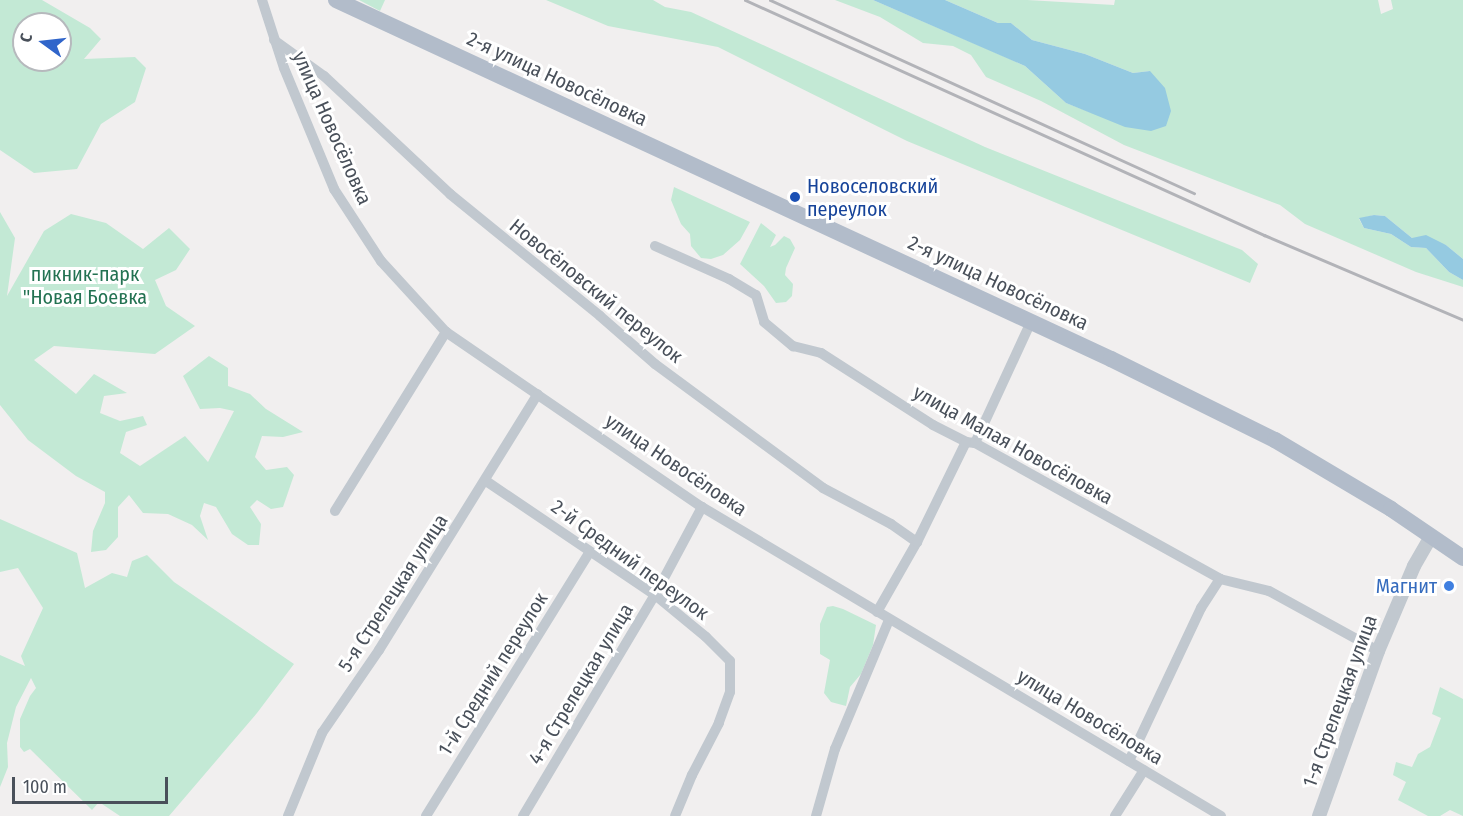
<!DOCTYPE html>
<meta charset="utf-8">
<style>
body{margin:0}
#map{position:relative;width:1463px;height:816px;overflow:hidden;background:#f1efef;font-family:"Fira Sans Condensed",sans-serif}
div>[style]{position:absolute}
.green>*{inset:0;background:#c3e9d5}
.water>*{inset:0;background:#95cae1}
.minor>*{height:10px;margin:-5px;padding:0 5px;transform-origin:5px;border-radius:5px;background:#c1c8cf}
.tertiary>*{height:14px;margin:-7px;padding:0 7px;transform-origin:7px;border-radius:7px;background:#c1c8cf}
.primary>*{height:16px;margin:-8px;padding:0 8px;transform-origin:8px;border-radius:8px;background:#b2bcca}
.rail>*{height:3px;margin:-1.5px;padding:0 1.5px;transform-origin:1.5px;border-radius:1.5px;background:#b2b3b8}
.dots>*{width:16px;height:16px;translate:-50% -50%;box-sizing:border-box;border:3px solid #fff;border-radius:50%}
span{translate:-50% -50%;white-space:nowrap;text-align:center;line-height:1.15;-webkit-text-stroke:6px #fff;paint-order:stroke}
.street-label{font-size:20px;color:#49505a}
.transit-label{font-size:20px;color:#164399}
.left{translate:0 -50%;text-align:left}
.park-label{font-size:20px;color:#237252}
.shop-label{font-size:20px;color:#366cbe}
.right{translate:-100% -50%;text-align:right}
.north{position:absolute;left:12px;top:12px;width:60px;height:60px;box-sizing:border-box;background:#fff;border:2px solid #b6b9bd;border-radius:50%;rotate:285deg;font-size:16px;font-weight:700;line-height:24px;text-align:center;color:#49505a}
.north::after{content:'';display:block;margin:auto;width:21px;height:27px;background:#3065ca;clip-path:polygon(50% 0,100% 100%,50% 72%,0 100%)}
.scale{position:absolute;left:12px;top:777px;width:156px;height:27px;box-sizing:border-box;border:3px solid #49505a;border-top:0;padding-left:8px;font-size:18px;line-height:21px;white-space:nowrap;color:#49505a;-webkit-text-stroke:4px #fff;paint-order:stroke}
</style>
<div id="map">
<div class="green">
<div style="clip-path:polygon(evenodd,0 0,42px 0,90px 28px,101px 39px,84px 59px,135px 57px,146px 68px,135px 102px,101px 124px,77px 169px,34px 173px,0 150px,0 0,24px 24px,60px 24px,60px 60px,24px 60px,24px 24px)"></div>
<div style="clip-path:polygon(359px 0,385px 0,380px 11px)"></div>
<div style="clip-path:polygon(546px 0,653px 0,665px 7px,691px 12px,985px 147px,1242px 250px,1258px 264px,1250px 283px,907px 141px,718px 47px,608px 26px)"></div>
<div style="clip-path:polygon(835px 0,873px 0,987px 49px,1025px 66px,1066px 103px,1092px 113px,1150px 71px,1133px 73px,1085px 54px,1032px 40px,1011px 23px,998px 23px,945px 0,1027px 0,1114px 5px,1115px 0,1378px 0,1381px 14px,1393px 9px,1391px 0,1463px 0,1463px 259px,1446px 245px,1412px 238px,1385px 216px,1374px 215px,1359px 219px,1364px 228px,1391px 234px,1411px 247px,1426px 248px,1449px 272px,1463px 280px,1463px 287px,1416px 272px,1305px 224px,1280px 205px,1124px 145px,1041px 101px,986px 77px,971px 55px,953px 46px,923px 43px,880px 17px)"></div>
<div style="clip-path:polygon(674px 187px,750px 222px,740px 240px,723px 255px,711px 259px,701px 258px,691px 246px,690px 234px,681px 224px,671px 200px)"></div>
<div style="clip-path:polygon(0 212px,15px 238px,7px 296px,44px 231px,71px 214px,106px 223px,143px 249px,169px 228px,190px 249px,176px 270px,155px 280px,166px 306px,195px 326px,155px 354px,54px 346px,34px 360px,76px 394px,94px 374px,127px 393px,104px 396px,100px 413px,120px 421px,143px 416px,147px 425px,126px 432px,120px 453px,140px 466px,185px 436px,208px 462px,234px 411px,220px 408px,200px 409px,183px 376px,209px 356px,228px 368px,228px 386px,250px 394px,266px 409px,303px 432px,283px 437px,262px 436px,255px 457px,266px 470px,287px 467px,294px 475px,283px 507px,271px 509px,257px 500px,250px 507px,261px 524px,259px 545px,248px 545px,232px 534px,216px 507px,204px 503px,200px 516px,208px 540px,192px 525px,168px 514px,143px 513px,129px 495px,118px 507px,118px 537px,106px 550px,91px 552px,93px 531px,105px 503px,105px 492px,76px 476px,28px 440px,0 405px)"></div>
<div style="clip-path:polygon(761px 223px,776px 235px,770px 247px,775px 245px,784px 236px,790px 239px,795px 248px,786px 268px,785px 275px,793px 284px,792px 296px,786px 302px,776px 303px,764px 286px,740px 264px)"></div>
<div style="clip-path:polygon(0 519px,77px 553px,85px 588px,112px 573px,127px 577px,132px 561px,147px 555px,174px 582px,294px 664px,257px 713px,169px 816px,120px 816px,99px 802px,92px 810px,30px 749px,24px 752px,20px 747px,20px 719px,30px 696px,36px 688px,31px 678px,16px 707px,7px 743px,8px 767px,0 787px,0 655px,25px 666px,21px 656px,43px 608px,18px 568px,0 572px)"></div>
<div style="clip-path:polygon(833px 606px,843px 609px,876px 625px,873px 645px,861px 674px,850px 687px,846px 706px,831px 702px,824px 693px,830px 660px,820px 654px,820px 624px,827px 607px)"></div>
<div style="clip-path:polygon(1440px 687px,1463px 699px,1463px 816px,1450px 810px,1440px 816px,1428px 816px,1398px 800px,1406px 782px,1393px 775px,1396px 762px,1412px 767px,1418px 754px,1430px 747px,1441px 718px,1432px 714px)"></div>
</div>
<div class="water">
<div style="clip-path:polygon(873px 0,945px 0,998px 23px,1011px 23px,1032px 40px,1085px 54px,1133px 73px,1150px 71px,1165px 88px,1171px 111px,1166px 126px,1151px 131px,1125px 127px,1066px 103px,1025px 66px)"></div>
<div style="clip-path:polygon(1374px 215px,1385px 216px,1412px 238px,1426px 235px,1446px 245px,1463px 259px,1463px 280px,1449px 272px,1426px 248px,1411px 247px,1391px 234px,1364px 228px,1359px 218px)"></div>
</div>
<div class="minor">
<div style="left:262px;top:0;width:71px;rotate:72.1deg"></div>
<div style="left:284px;top:68px;width:131px;rotate:67.5deg"></div>
<div style="left:334px;top:189px;width:86px;rotate:56.9deg"></div>
<div style="left:381px;top:261px;width:96px;rotate:47.5deg"></div>
<div style="left:446px;top:332px;width:310px;rotate:34.4deg"></div>
<div style="left:702px;top:507px;width:604px;rotate:30.77deg"></div>
<div style="left:274px;top:40px;width:62px;rotate:35.8deg"></div>
<div style="left:324px;top:76px;width:173px;rotate:43.1deg"></div>
<div style="left:450px;top:194px;width:193px;rotate:39.1deg"></div>
<div style="left:600px;top:316px;width:73px;rotate:41.1deg"></div>
<div style="left:655px;top:364px;width:209px;rotate:36.4deg"></div>
<div style="left:823px;top:488px;width:77px;rotate:27.9deg"></div>
<div style="left:891px;top:524px;width:32px;rotate:35deg"></div>
<div style="left:655px;top:246px;width:81px;rotate:24deg"></div>
<div style="left:729px;top:279px;width:31px;rotate:31deg"></div>
<div style="left:756px;top:295px;width:28px;rotate:73deg"></div>
<div style="left:764px;top:322px;width:38px;rotate:40deg"></div>
<div style="left:793px;top:346px;width:29px;rotate:14deg"></div>
<div style="left:821px;top:353px;width:133px;rotate:32.7deg"></div>
<div style="left:933px;top:425px;width:37px;rotate:27deg"></div>
<div style="left:966px;top:442px;width:9px;rotate:6deg"></div>
<div style="left:975px;top:443px;width:280px;rotate:29deg"></div>
<div style="left:1220px;top:579px;width:50px;rotate:13.8deg"></div>
<div style="left:1269px;top:591px;width:124px;rotate:28.8deg"></div>
<div style="left:975px;top:443px;width:133px;rotate:-65.2deg"></div>
<div style="left:486px;top:481px;width:204px;rotate:34deg"></div>
<div style="left:655px;top:595px;width:66px;rotate:39.5deg"></div>
<div style="left:706px;top:637px;width:34px;rotate:45deg"></div>
<div style="left:730px;top:661px;width:31px;rotate:90deg"></div>
<div style="left:730px;top:692px;width:33px;rotate:110deg"></div>
<div style="left:719px;top:723px;width:59px;rotate:117.4deg"></div>
<div style="left:692px;top:775px;width:44px;rotate:112.5deg"></div>
<div style="left:335px;top:511px;width:211px;rotate:-58.2deg"></div>
<div style="left:877px;top:612px;width:81px;rotate:-60.3deg"></div>
<div style="left:917px;top:542px;width:111px;rotate:-63.9deg"></div>
<div style="left:1129px;top:761px;width:169px;rotate:-64.8deg"></div>
<div style="left:1201px;top:608px;width:35px;rotate:-57deg"></div>
<div style="left:288px;top:816px;width:90px;rotate:-67.7deg"></div>
<div style="left:322px;top:733px;width:101px;rotate:-55.5deg"></div>
<div style="left:379px;top:650px;width:301px;rotate:-58.2deg"></div>
<div style="left:426px;top:816px;width:311px;rotate:-58.2deg"></div>
<div style="left:523px;top:816px;width:257px;rotate:-59.2deg"></div>
<div style="left:655px;top:595px;width:100px;rotate:-61.9deg"></div>
<div style="left:816px;top:816px;width:70px;rotate:-74.2deg"></div>
<div style="left:835px;top:749px;width:140px;rotate:-67.3deg"></div>
<div style="left:1115px;top:816px;width:54px;rotate:-57.8deg"></div>
</div>
<div class="tertiary">
<div style="left:1319px;top:816px;width:175px;rotate:-70.3deg"></div>
<div style="left:1378px;top:651px;width:92px;rotate:-67deg"></div>
<div style="left:1414px;top:566px;width:34px;rotate:-60deg"></div>
</div>
<div class="primary">
<div style="left:336px;top:0;width:854px;rotate:24.85deg"></div>
<div style="left:1111px;top:359px;width:183px;rotate:26.3deg"></div>
<div style="left:1275px;top:440px;width:135px;rotate:30.7deg"></div>
<div style="left:1391px;top:509px;width:87px;rotate:34.2deg"></div>
</div>
<div class="rail">
<div style="left:745px;top:0;width:570px;rotate:24.36deg"></div>
<div style="left:1264px;top:235px;width:216px;rotate:23.1deg"></div>
<div style="left:770px;top:0;width:466px;rotate:24.5deg"></div>
</div>
<div class="dots">
<div style="left:795px;top:197px;background:#1a4fb4"></div>
<div style="left:1449px;top:586px;background:#3f7fe0"></div>
</div>
<div class="street-label">
<span style="left:557px;top:79px;rotate:25deg">2-я улица Новосёловка</span>
<span style="left:332px;top:128px;rotate:66deg">улица Новосёловка</span>
<span style="left:998px;top:283px;rotate:25deg">2-я улица Новосёловка</span>
<span style="left:596px;top:291px;rotate:39deg">Новосёловский переулок</span>
<span style="left:1013px;top:445px;rotate:29deg">улица Малая Новосёловка</span>
<span style="left:676px;top:465px;rotate:34deg">улица Новосёловка</span>
<span style="left:630px;top:560px;rotate:36deg">2-й Средний переулок</span>
<span style="left:393px;top:593px;rotate:-57deg">5-я Стрелецкая улица</span>
<span style="left:493px;top:674px;rotate:-58deg">1-й Средний переулок</span>
<span style="left:581px;top:684px;rotate:-59deg">4-я Стрелецкая улица</span>
<span style="left:1340px;top:701px;rotate:-70deg">1-я Стрелецкая улица</span>
<span style="left:1090px;top:717px;rotate:31deg">улица Новосёловка</span>
</div>
<div class="transit-label">
<span class="left" style="left:807px;top:198px">Новоселовский<br>переулок</span>
</div>
<div class="park-label">
<span style="left:85px;top:286px">пикник-парк<br>"Новая Боевка</span>
</div>
<div class="shop-label">
<span class="right" style="left:1437px;top:586px">Магнит</span>
</div>
<div class="north">С</div>
<div class="scale">100 m</div>
</div>
